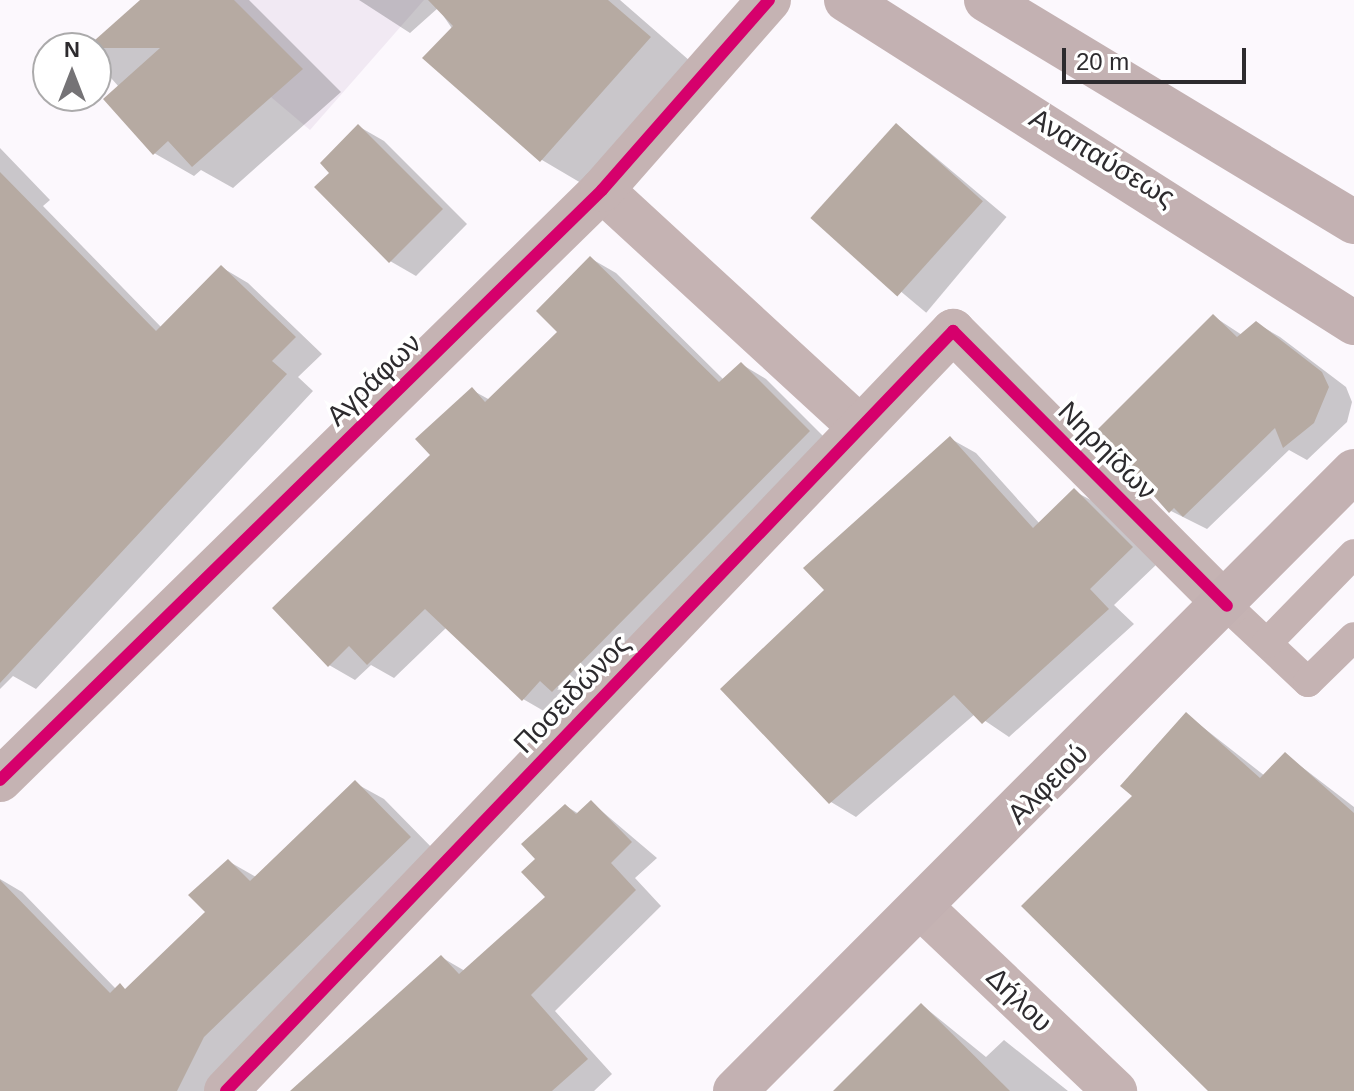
<!DOCTYPE html>
<meta charset="utf-8">
<style>
body{margin:0}
#map{position:relative;width:1354px;height:1091px;overflow:hidden;background:#fcf8fd;font-family:Helvetica,sans-serif}
div>[style]{position:absolute}
.built>*{inset:0;background:#f1e9f3}
.shadow>*{inset:0;background:#0003;transform-origin:0 0}
.building>*{inset:0;background:#b6aaa2;transform-origin:0 0}
.lane>*{height:30px;margin:-15px;padding:0 15px;transform-origin:15px;border-radius:15px;background:#c5b3b3}
.street>*{height:44px;margin:-22px;padding:0 22px;transform-origin:22px;border-radius:22px;background:#c5b3b3}
.secondary>*{height:44px;margin:-22px;padding:0 22px;transform-origin:22px;border-radius:22px;background:#c3b1b2}
.cycleway>*{height:12px;margin:-6px;padding:0 6px;transform-origin:6px;border-radius:6px;background:#d6006c}
span{translate:-50% -50%;white-space:nowrap;text-align:center;line-height:1.15;-webkit-text-stroke:7px #fff;paint-order:stroke}
.street-label{font-size:28px;color:#2d2b2e}
.north{position:absolute;left:32px;top:32px;width:80px;height:80px;box-sizing:border-box;background:#fff;border:2px solid #abaaab;border-radius:50%;rotate:0deg;font-size:22px;font-weight:700;line-height:32px;text-align:center;color:#2d2b2e}
.north::after{content:'';display:block;margin:auto;width:28px;height:36px;background:#757376;clip-path:polygon(50% 0,100% 100%,50% 72%,0 100%)}
.scale{position:absolute;left:1062px;top:48px;width:184px;height:36px;box-sizing:border-box;border:4px solid #2d2b2e;border-top:0;padding-left:10px;font-size:24px;line-height:28px;white-space:nowrap;color:#2d2b2e;-webkit-text-stroke:6px #fff;paint-order:stroke}
</style>
<div id="map">
<div class="built">
<div style="clip-path:polygon(156px 0,424px 0,310px 130px)"></div>
</div>
<div class="shadow">
<div style="clip-path:polygon(143px 0,249px 0,341px 92px,233px 188px,201px 170px,194px 176px,154px 153px,119px 87px,96px 61px,96px 48px,89px 48px)"></div>
<div style="clip-path:polygon(359px 0,620px 0,690px 61px,581px 183px,542px 160px,438px 8px,410px 33px)"></div>
<div style="left:897px;top:125px;width:143px;height:125px;rotate:40deg"></div>
<div style="clip-path:polygon(358px 126px,384px 141px,467px 224px,416px 276px,390px 261px,332px 173px)"></div>
<div style="clip-path:polygon(0 148px,50px 200px,43px 206px,162px 328px,221px 267px,248px 283px,322px 354px,298px 377px,313px 391px,36px 689px,13px 676px,0 689px)"></div>
<div style="clip-path:polygon(590px 258px,616px 273px,724px 380px,741px 364px,766px 379px,834px 447px,579px 706px,564px 697px,549px 714px,523px 699px,447px 627px,394px 678px,371px 665px,355px 680px,329px 665px,472px 390px,490px 400px,560px 332px)"></div>
<div style="clip-path:polygon(1213px 316px,1242px 335px,1256px 323px,1280px 337px,1346px 387px,1352px 402px,1347px 422px,1307px 460px,1289px 450px,1207px 529px,1171px 511px)"></div>
<div style="clip-path:polygon(951px 439px,976px 453px,1040px 524px,1074px 491px,1100px 505px,1158px 563px,1114px 605px,1134px 624px,1009px 737px,975px 714px,856px 817px,831px 802px,826px 590px)"></div>
<div style="clip-path:polygon(1186px 714px,1265px 776px,1285px 754px,1354px 807px,1354px 1091px,1210px 1091px,1134px 796px)"></div>
<div style="clip-path:polygon(355px 783px,384px 799px,439px 855px,214px 1091px,0 1091px,0 879px,22px 892px,116px 989px,127px 990px,207px 912px,228px 861px,256px 877px)"></div>
<div style="clip-path:polygon(591px 802px,657px 858px,635px 878px,661px 906px,555px 1011px,612px 1074px,594px 1091px,299px 1091px,441px 957px,465px 971px,547px 897px,538px 859px,566px 806px,579px 814px)"></div>
<div style="clip-path:polygon(922px 1005px,986px 1057px,1004px 1040px,1068px 1091px,836px 1091px)"></div>
</div>
<div class="building">
<div style="clip-path:polygon(140px 0,234px 0,303px 69px,192px 167px,168px 141px,153px 155px,103px 99px,160px 48px,86px 48px)"></div>
<div style="clip-path:polygon(428px 0,608px 0,651px 37px,540px 162px,422px 58px,453px 26px)"></div>
<div style="left:896px;top:123px;width:117px;height:128px;rotate:42deg"></div>
<div style="clip-path:polygon(358px 124px,443px 209px,389px 263px,314px 187px,329px 173px,320px 163px)"></div>
<div style="clip-path:polygon(0 172px,156px 331px,221px 265px,296px 337px,272px 361px,287px 374px,0 683px)"></div>
<div style="clip-path:polygon(590px 256px,719px 382px,741px 362px,810px 431px,552px 692px,540px 681px,522px 701px,425px 609px,367px 665px,349px 646px,328px 667px,272px 608px,430px 455px,415px 439px,472px 387px,485px 402px,557px 332px,536px 311px)"></div>
<div style="clip-path:polygon(1213px 314px,1237px 337px,1256px 321px,1322px 372px,1329px 387px,1314px 423px,1283px 448px,1275px 428px,1183px 517px,1174px 508px,1169px 513px,1096px 431px)"></div>
<div style="clip-path:polygon(950px 436px,1033px 528px,1074px 488px,1133px 547px,1090px 589px,1109px 609px,982px 724px,954px 695px,829px 804px,720px 689px,824px 590px,803px 568px)"></div>
<div style="clip-path:polygon(1186px 712px,1260px 778px,1285px 752px,1354px 813px,1354px 1091px,1208px 1091px,1021px 906px,1132px 796px,1120px 786px)"></div>
<div style="clip-path:polygon(355px 780px,411px 837px,204px 1037px,177px 1091px,0 1091px,0 880px,110px 993px,120px 983px,125px 989px,205px 912px,188px 895px,228px 859px,250px 881px)"></div>
<div style="clip-path:polygon(591px 800px,632px 842px,611px 863px,636px 890px,531px 995px,588px 1059px,552px 1091px,290px 1091px,441px 955px,459px 974px,545px 897px,521px 872px,535px 859px,521px 844px,565px 804px,576px 814px)"></div>
<div style="clip-path:polygon(921px 1003px,1010px 1091px,833px 1091px)"></div>
</div>
<div class="lane">
<div style="left:1227px;top:606px;width:111px;rotate:43.2deg"></div>
<div style="left:1308px;top:682px;width:64px;rotate:-44.4deg"></div>
<div style="left:1267px;top:643px;width:124px;rotate:-45.7deg"></div>
</div>
<div class="street">
<div style="left:602px;top:190px;width:350px;rotate:42.6deg"></div>
<div style="left:0;top:780px;width:843px;rotate:-44.42deg"></div>
<div style="left:602px;top:190px;width:253px;rotate:-48.7deg"></div>
<div style="left:923px;top:909px;width:265px;rotate:43.5deg"></div>
<div style="left:226px;top:1091px;width:1052px;rotate:-46.27deg"></div>
<div style="left:953px;top:331px;width:388px;rotate:45.1deg"></div>
</div>
<div class="secondary">
<div style="left:846px;top:0;width:602px;rotate:32.45deg"></div>
<div style="left:986px;top:0;width:430px;rotate:31.1deg"></div>
<div style="left:735px;top:1091px;width:876px;rotate:-45.05deg"></div>
</div>
<div class="cycleway">
<div style="left:0;top:780px;width:843px;rotate:-44.42deg"></div>
<div style="left:602px;top:190px;width:253px;rotate:-48.7deg"></div>
<div style="left:226px;top:1091px;width:1052px;rotate:-46.27deg"></div>
<div style="left:953px;top:331px;width:388px;rotate:45.1deg"></div>
</div>
<div class="street-label">
<span style="left:1102px;top:158px;rotate:31deg">Αναπαύσεως</span>
<span style="left:374px;top:380px;rotate:-44deg">Αγράφων</span>
<span style="left:1107px;top:451px;rotate:45deg">Νηρηίδων</span>
<span style="left:572px;top:694px;rotate:-46deg">Ποσειδώνος</span>
<span style="left:1048px;top:784px;rotate:-45deg">Αλφειού</span>
<span style="left:1019px;top:1000px;rotate:44deg">Δήλου</span>
</div>
<div class="north">N</div>
<div class="scale">20 m</div>
</div>
